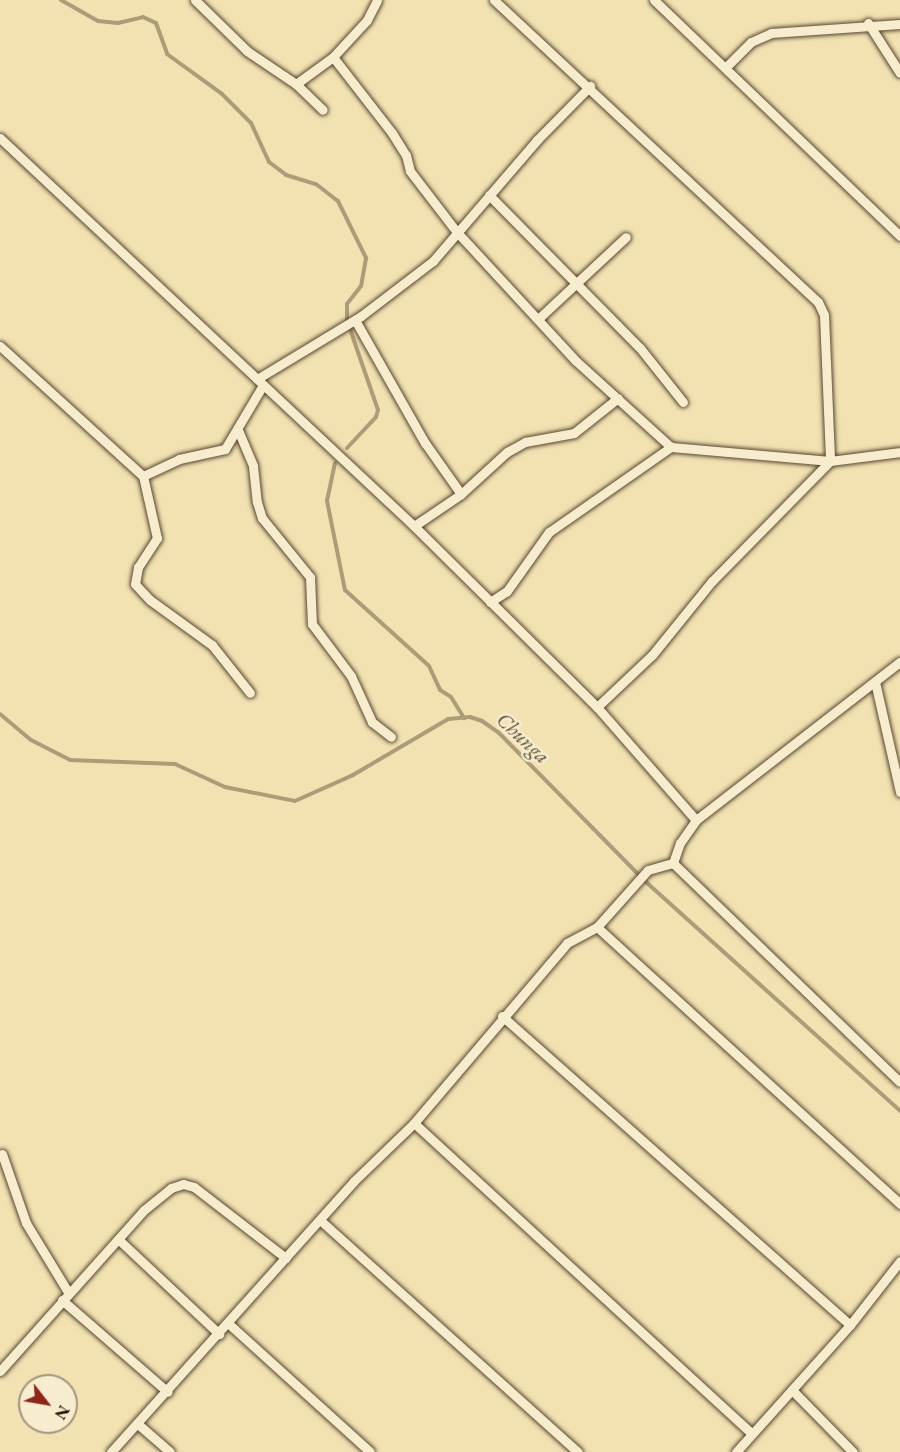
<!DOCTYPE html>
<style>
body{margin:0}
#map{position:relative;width:900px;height:1452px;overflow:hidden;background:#f2e2b2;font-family:"EB Garamond",serif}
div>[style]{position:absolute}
.stream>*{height:4px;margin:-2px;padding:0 2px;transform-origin:2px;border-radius:2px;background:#ac9c78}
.roads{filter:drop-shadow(0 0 2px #584731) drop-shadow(0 0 2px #584731)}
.street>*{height:9px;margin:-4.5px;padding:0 4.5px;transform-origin:4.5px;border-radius:4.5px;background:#f7eccd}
span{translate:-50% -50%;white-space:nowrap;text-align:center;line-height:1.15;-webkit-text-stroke:5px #f7eccd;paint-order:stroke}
.water-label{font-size:21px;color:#5a4a34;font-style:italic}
.north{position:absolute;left:18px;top:1374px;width:60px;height:60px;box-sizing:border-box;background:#f7eccd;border:2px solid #a3957d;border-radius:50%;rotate:121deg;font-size:16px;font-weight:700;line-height:24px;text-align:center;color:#241306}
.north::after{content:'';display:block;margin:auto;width:21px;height:27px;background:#8f2418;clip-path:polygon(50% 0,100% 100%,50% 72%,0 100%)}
</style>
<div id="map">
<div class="stream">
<div style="left:61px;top:0;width:43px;rotate:29.6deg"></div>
<div style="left:98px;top:21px;width:20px;rotate:6deg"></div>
<div style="left:118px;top:23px;width:26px;rotate:-13deg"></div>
<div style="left:143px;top:17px;width:14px;rotate:25deg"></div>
<div style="left:156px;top:23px;width:33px;rotate:70deg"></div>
<div style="left:167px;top:54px;width:68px;rotate:36deg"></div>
<div style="left:222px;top:94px;width:41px;rotate:45deg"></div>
<div style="left:251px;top:123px;width:43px;rotate:65.2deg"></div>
<div style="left:269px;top:162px;width:21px;rotate:37deg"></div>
<div style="left:286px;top:175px;width:31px;rotate:17deg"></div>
<div style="left:316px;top:184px;width:28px;rotate:38deg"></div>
<div style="left:338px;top:201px;width:64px;rotate:63.8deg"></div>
<div style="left:366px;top:258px;width:28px;rotate:100deg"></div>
<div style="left:361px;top:286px;width:23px;rotate:128deg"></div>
<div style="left:347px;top:304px;width:16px;rotate:90deg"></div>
<div style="left:347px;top:448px;width:42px;rotate:-46.9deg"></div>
<div style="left:376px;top:417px;width:7px;rotate:-74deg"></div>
<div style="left:378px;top:410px;width:86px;rotate:-109.1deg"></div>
<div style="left:335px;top:463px;width:39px;rotate:102deg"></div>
<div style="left:327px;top:501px;width:91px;rotate:78.6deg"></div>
<div style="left:345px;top:590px;width:113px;rotate:42.1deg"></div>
<div style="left:429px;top:666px;width:26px;rotate:65deg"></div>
<div style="left:440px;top:690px;width:13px;rotate:32deg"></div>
<div style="left:451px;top:697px;width:25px;rotate:58deg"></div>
<div style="left:0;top:714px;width:40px;rotate:40deg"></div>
<div style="left:31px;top:740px;width:44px;rotate:27.1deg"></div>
<div style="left:70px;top:760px;width:105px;rotate:2.2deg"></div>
<div style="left:175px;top:764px;width:55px;rotate:24.7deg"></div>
<div style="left:225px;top:787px;width:71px;rotate:11.3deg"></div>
<div style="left:295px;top:801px;width:64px;rotate:-24.1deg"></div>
<div style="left:353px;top:775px;width:110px;rotate:-30.5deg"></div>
<div style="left:448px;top:719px;width:22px;rotate:-5deg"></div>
<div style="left:470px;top:717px;width:13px;rotate:18deg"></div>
<div style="left:482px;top:721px;width:19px;rotate:35deg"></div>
<div style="left:498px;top:732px;width:211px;rotate:45.4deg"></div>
<div style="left:646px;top:882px;width:342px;rotate:42deg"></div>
</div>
<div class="roads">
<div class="street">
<div style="left:195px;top:0;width:73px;rotate:44.4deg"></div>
<div style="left:247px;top:51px;width:59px;rotate:34deg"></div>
<div style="left:296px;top:84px;width:46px;rotate:-36.1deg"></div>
<div style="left:333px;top:57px;width:50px;rotate:-47.4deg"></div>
<div style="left:367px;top:20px;width:22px;rotate:-63deg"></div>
<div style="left:494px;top:0;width:443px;rotate:43deg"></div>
<div style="left:818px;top:302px;width:14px;rotate:65deg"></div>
<div style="left:824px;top:315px;width:146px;rotate:87.6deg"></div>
<div style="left:830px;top:461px;width:168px;rotate:134.5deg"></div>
<div style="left:712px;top:581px;width:95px;rotate:129deg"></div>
<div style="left:652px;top:655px;width:76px;rotate:136.6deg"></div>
<div style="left:654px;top:0;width:341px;rotate:43.8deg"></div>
<div style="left:868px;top:23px;width:59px;rotate:57.4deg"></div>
<div style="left:333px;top:57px;width:96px;rotate:52.2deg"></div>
<div style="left:392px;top:133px;width:26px;rotate:58deg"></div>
<div style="left:406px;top:155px;width:16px;rotate:76deg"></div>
<div style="left:410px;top:171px;width:76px;rotate:52.5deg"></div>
<div style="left:456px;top:231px;width:177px;rotate:47.3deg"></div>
<div style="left:576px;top:361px;width:128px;rotate:42.2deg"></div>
<div style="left:726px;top:67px;width:35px;rotate:-45deg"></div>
<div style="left:751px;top:42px;width:22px;rotate:-24deg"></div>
<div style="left:771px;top:33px;width:129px;rotate:-4deg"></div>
<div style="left:296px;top:84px;width:37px;rotate:44deg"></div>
<div style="left:0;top:138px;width:567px;rotate:43.14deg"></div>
<div style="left:414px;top:526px;width:257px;rotate:44.7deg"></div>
<div style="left:597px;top:707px;width:150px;rotate:48.8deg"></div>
<div style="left:489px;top:195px;width:215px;rotate:45.4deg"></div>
<div style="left:640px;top:348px;width:69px;rotate:51.5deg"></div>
<div style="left:538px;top:319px;width:120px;rotate:-43deg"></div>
<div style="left:355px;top:320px;width:142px;rotate:60.4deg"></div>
<div style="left:425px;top:443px;width:62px;rotate:54.8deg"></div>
<div style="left:0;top:346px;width:193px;rotate:42.3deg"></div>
<div style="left:143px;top:476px;width:64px;rotate:77.3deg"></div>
<div style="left:157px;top:538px;width:35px;rotate:123deg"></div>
<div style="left:138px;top:567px;width:17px;rotate:100deg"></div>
<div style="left:135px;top:584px;width:22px;rotate:47deg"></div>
<div style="left:150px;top:600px;width:77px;rotate:36deg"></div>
<div style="left:212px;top:645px;width:61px;rotate:51.6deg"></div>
<div style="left:257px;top:379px;width:122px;rotate:-31.2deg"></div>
<div style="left:361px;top:316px;width:91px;rotate:-37.4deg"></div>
<div style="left:433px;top:261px;width:160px;rotate:-49.3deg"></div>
<div style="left:537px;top:140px;width:76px;rotate:-45.5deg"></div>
<div style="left:238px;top:430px;width:39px;rotate:67deg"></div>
<div style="left:253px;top:466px;width:36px;rotate:84deg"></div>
<div style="left:257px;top:502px;width:17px;rotate:73deg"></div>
<div style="left:262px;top:518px;width:76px;rotate:50.9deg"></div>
<div style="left:310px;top:577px;width:47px;rotate:87.6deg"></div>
<div style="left:312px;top:624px;width:65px;rotate:53.1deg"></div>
<div style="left:351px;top:676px;width:51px;rotate:65.5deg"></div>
<div style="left:372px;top:722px;width:24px;rotate:38deg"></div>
<div style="left:143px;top:476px;width:40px;rotate:-25deg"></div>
<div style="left:179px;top:459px;width:47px;rotate:-12.3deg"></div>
<div style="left:225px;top:449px;width:74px;rotate:-59.3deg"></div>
<div style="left:414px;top:526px;width:57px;rotate:-34.2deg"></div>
<div style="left:461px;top:494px;width:62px;rotate:-42.4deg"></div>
<div style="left:507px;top:452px;width:21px;rotate:-29deg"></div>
<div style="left:525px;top:442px;width:50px;rotate:-10.4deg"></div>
<div style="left:574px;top:433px;width:56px;rotate:-38.5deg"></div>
<div style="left:490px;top:602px;width:20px;rotate:-33deg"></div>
<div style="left:507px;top:591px;width:72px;rotate:-54.6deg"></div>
<div style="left:549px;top:532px;width:149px;rotate:-34.9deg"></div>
<div style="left:671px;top:447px;width:160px;rotate:5deg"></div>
<div style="left:830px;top:461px;width:71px;rotate:-7.3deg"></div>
<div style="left:875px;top:682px;width:113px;rotate:77.2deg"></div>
<div style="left:673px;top:863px;width:315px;rotate:44deg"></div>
<div style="left:673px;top:863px;width:21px;rotate:-71deg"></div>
<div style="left:680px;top:843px;width:28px;rotate:-55deg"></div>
<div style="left:696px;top:820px;width:258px;rotate:-37.8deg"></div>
<div style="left:597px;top:927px;width:411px;rotate:42.4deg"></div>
<div style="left:502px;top:1016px;width:465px;rotate:41.6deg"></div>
<div style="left:414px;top:1123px;width:459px;rotate:42.6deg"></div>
<div style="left:2px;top:1154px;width:73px;rotate:70.8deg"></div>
<div style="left:26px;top:1223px;width:81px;rotate:58.7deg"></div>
<div style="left:320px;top:1220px;width:347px;rotate:42deg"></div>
<div style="left:118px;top:1239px;width:139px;rotate:43.2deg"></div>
<div style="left:62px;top:1300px;width:140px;rotate:41deg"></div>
<div style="left:229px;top:1324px;width:190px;rotate:42.2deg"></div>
<div style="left:0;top:1371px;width:216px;rotate:-48.2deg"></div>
<div style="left:144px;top:1210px;width:35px;rotate:-39deg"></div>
<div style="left:171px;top:1188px;width:13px;rotate:-18deg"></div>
<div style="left:183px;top:1184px;width:11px;rotate:15deg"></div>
<div style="left:194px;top:1187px;width:116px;rotate:37.7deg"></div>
<div style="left:792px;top:1390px;width:87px;rotate:45.5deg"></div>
<div style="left:139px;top:1425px;width:41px;rotate:41.1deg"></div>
<div style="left:111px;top:1452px;width:364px;rotate:-48.1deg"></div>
<div style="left:354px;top:1181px;width:83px;rotate:-44deg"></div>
<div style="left:414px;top:1123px;width:236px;rotate:-49.6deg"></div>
<div style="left:567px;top:943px;width:34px;rotate:-28deg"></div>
<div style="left:597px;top:927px;width:76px;rotate:-48.2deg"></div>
<div style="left:648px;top:870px;width:26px;rotate:-16deg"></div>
<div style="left:736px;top:1452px;width:171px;rotate:-48.1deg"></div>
<div style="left:850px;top:1325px;width:81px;rotate:-52deg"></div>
</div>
</div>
<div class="water-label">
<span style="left:523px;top:738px;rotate:43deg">Chunga</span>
</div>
<div class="north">N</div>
</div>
